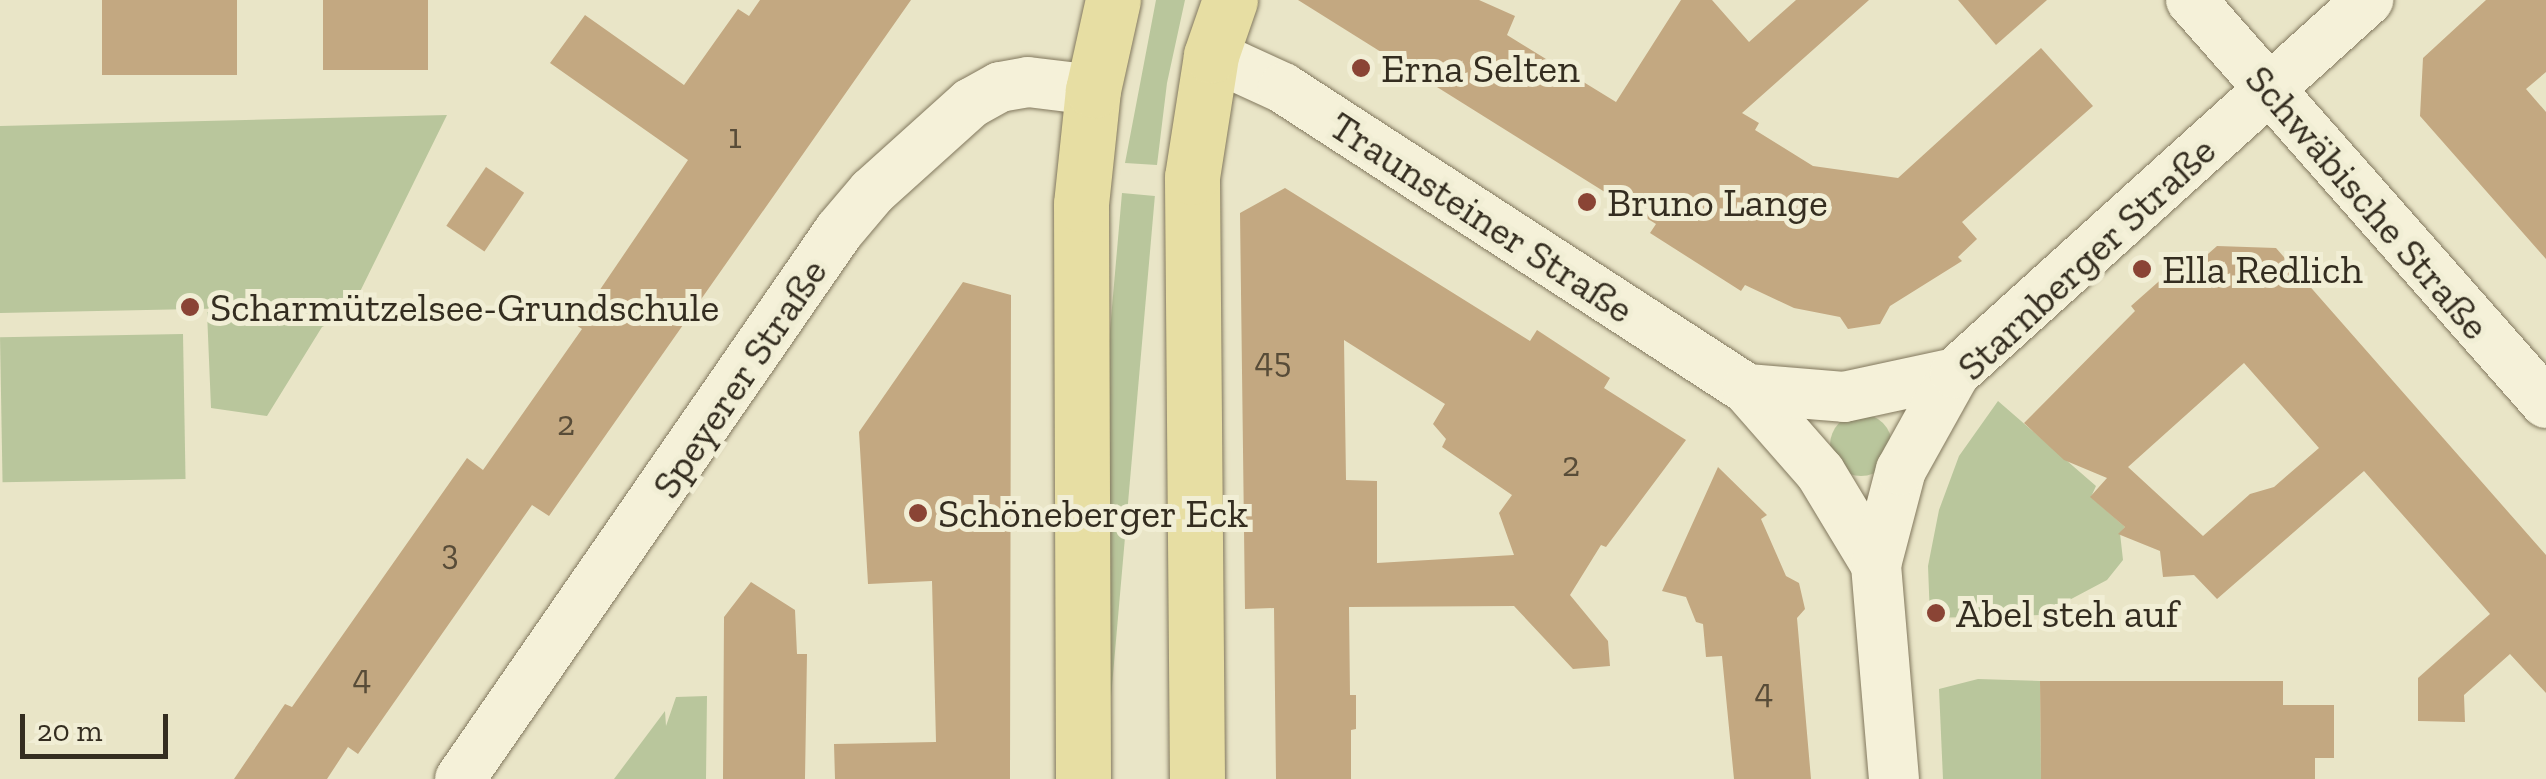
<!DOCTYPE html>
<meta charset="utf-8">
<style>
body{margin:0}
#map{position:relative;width:2546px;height:779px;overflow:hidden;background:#e9e5c7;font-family:"Zilla Slab",serif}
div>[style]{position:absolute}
.green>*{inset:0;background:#b9c69c;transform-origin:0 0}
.round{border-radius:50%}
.building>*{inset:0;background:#c3a881;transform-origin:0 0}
.roads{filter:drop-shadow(0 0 2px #82785e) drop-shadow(0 0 2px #82785e)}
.street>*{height:50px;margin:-25px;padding:0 25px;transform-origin:25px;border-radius:25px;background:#f5f1d9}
.primary>*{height:55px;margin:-27.5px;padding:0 27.5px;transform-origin:27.5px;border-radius:27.5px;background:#e7dea3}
.dots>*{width:28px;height:28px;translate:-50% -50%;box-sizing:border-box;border:5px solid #f1eed5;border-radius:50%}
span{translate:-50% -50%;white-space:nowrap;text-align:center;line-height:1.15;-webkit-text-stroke:10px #f1eed5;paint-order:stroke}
.number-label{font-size:35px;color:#584c38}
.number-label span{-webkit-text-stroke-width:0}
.poi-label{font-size:40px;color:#342d20}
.left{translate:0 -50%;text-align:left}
.street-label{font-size:40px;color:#342d20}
.scale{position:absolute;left:20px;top:714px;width:148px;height:45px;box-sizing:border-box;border:5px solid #342d20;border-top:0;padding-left:12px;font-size:30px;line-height:35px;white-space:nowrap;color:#342d20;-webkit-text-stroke:8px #f1eed5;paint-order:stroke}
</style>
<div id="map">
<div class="green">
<div style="clip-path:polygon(1156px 0,1185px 0,1167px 83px,1157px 165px,1125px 163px)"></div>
<div style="clip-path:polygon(447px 115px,348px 316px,331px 314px,333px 322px,322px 327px,267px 416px,211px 408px,207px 312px,296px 307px,0 313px,0 126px)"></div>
<div style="left:1122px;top:193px;width:33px;height:586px;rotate:5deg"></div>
<div style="left:183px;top:334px;width:145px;height:183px;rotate:89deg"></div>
<div style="clip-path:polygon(1998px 401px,2096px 486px,2091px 497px,2125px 527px,2120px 533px,2123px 560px,2107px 580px,2041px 615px,1930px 618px,1928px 566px,1939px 510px,1959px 456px)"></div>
<div class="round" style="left:1830px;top:414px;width:62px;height:62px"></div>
<div style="clip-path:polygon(1978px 679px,2040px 681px,2041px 779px,1943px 779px,1939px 689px)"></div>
<div style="clip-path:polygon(707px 696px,706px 779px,614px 779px,665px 711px,666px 726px,676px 697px)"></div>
</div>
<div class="building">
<div style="left:102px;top:0;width:135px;height:75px"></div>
<div style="left:323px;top:0;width:105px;height:70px"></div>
<div style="clip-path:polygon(760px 0,911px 0,549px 516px,532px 505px,358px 754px,348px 747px,327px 779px,234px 779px,285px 704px,292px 707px,467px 458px,483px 470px,582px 329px,576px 325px,688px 160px,550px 63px,585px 15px,684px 85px,738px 9px,749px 16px)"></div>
<div style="clip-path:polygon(1298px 0,1479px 0,1515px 16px,1507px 35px,1616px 102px,1681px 0,1712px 0,1749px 42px,1796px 0,1869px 0,1742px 113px,1759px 123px,1755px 130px,1813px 166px,1898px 178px,2041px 48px,2093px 106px,1962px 222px,1977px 239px,1958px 257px,1962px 261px,1890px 306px,1880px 324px,1848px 329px,1840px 317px,1794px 308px,1745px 285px,1741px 291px,1650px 233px,1656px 224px)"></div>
<div style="clip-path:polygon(1958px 0,2047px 0,1996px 45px)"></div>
<div style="clip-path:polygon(2486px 0,2546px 0,2546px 72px,2526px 89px,2546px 112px,2546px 259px,2420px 116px,2423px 58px)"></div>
<div style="left:486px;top:167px;width:46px;height:71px;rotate:34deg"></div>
<div style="clip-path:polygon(evenodd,1285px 188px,1530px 341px,1537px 330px,1610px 378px,1604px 388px,1686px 440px,1606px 547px,1601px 545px,1570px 595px,1608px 641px,1610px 666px,1573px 669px,1514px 606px,1349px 607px,1350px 695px,1356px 695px,1356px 729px,1351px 730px,1351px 779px,1276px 779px,1274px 608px,1245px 609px,1240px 213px,1285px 188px,1344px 340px,1445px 404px,1433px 424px,1446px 439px,1442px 447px,1512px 495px,1499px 513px,1514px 555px,1377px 563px,1377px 481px,1346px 480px,1344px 340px)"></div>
<div style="clip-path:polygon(evenodd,2217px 246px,2276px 248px,2546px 555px,2546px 693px,2510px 654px,2464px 695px,2465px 722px,2418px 721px,2418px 678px,2490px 614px,2364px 471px,2217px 599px,2194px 575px,2163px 577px,2160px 551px,2118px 534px,2125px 527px,2090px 497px,2107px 478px,2064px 460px,2024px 423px,2135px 311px,2131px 306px,2183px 260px,2191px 269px,2217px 246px,2244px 363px,2319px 448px,2274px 487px,2250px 494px,2203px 536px,2128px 467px,2244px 363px)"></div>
<div style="clip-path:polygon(963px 282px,1011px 295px,1010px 779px,835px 779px,834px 744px,936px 742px,932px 581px,868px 584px,859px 432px)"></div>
<div style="clip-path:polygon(1718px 467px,1767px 515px,1761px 519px,1786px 576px,1799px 583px,1805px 609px,1797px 618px,1811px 779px,1734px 779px,1722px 656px,1706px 657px,1703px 624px,1696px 622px,1686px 597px,1662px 591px)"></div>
<div style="clip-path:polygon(751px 582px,795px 610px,797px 654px,807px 654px,805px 779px,723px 779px,724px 617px)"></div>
<div style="clip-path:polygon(2040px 681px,2283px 681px,2283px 705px,2334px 705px,2334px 758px,2315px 758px,2315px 779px,2041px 779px)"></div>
</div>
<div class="roads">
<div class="street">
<div style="left:2191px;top:0;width:537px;rotate:48.62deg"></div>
<div style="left:1211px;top:55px;width:79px;rotate:24.6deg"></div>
<div style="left:1283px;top:88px;width:553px;rotate:32.97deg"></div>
<div style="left:1747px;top:389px;width:111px;rotate:48.7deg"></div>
<div style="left:1820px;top:472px;width:109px;rotate:58.9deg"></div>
<div style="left:1876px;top:565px;width:215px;rotate:85.2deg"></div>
<div style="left:1747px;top:389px;width:97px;rotate:4.7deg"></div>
<div style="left:1844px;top:397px;width:114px;rotate:-12.2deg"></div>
<div style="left:1876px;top:565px;width:98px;rotate:-75.3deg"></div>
<div style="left:1901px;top:470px;width:111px;rotate:-60.9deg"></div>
<div style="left:1955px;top:373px;width:557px;rotate:-42.09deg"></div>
<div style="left:460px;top:779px;width:666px;rotate:-55.33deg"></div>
<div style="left:839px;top:231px;width:51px;rotate:-49.8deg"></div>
<div style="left:872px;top:192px;width:133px;rotate:-42deg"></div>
<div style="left:971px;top:103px;width:33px;rotate:-29deg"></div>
<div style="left:1000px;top:87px;width:28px;rotate:-10deg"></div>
<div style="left:1028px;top:82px;width:65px;rotate:7deg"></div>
</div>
<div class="primary">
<div style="left:1083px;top:779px;width:575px;rotate:-90.2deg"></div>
<div style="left:1081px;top:204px;width:115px;rotate:-84deg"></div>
<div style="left:1093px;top:90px;width:92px;rotate:-77.5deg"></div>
<div style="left:1197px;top:779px;width:602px;rotate:-90.48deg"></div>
<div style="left:1192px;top:177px;width:123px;rotate:-81.1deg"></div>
<div style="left:1211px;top:55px;width:58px;rotate:-70.9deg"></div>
</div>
</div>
<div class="dots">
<div style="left:1361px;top:68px;background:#8a4435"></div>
<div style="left:1587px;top:202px;background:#8a4435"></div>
<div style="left:2142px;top:269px;background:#8a4435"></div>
<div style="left:190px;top:307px;background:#8a4435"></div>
<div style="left:918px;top:513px;background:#8a4435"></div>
<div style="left:1936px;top:613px;background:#8a4435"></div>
</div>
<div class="number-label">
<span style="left:735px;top:136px">1</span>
<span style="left:1273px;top:360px">45</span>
<span style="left:566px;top:423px">2</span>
<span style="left:1571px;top:464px">2</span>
<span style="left:450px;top:552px">3</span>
<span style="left:362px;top:677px">4</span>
<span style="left:1764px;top:691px">4</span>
</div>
<div class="poi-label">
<span class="left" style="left:1381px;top:68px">Erna Selten</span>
<span class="left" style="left:1607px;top:202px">Bruno Lange</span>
<span class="left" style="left:2162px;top:269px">Ella Redlich</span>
<span class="left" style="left:210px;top:307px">Scharmützelsee-Grundschule</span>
<span class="left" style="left:938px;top:513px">Schöneberger Eck</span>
<span class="left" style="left:1956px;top:613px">Abel steh auf</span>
</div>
<div class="street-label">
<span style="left:2368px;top:202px;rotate:49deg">Schwäbische Straße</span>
<span style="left:1482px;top:217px;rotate:33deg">Traunsteiner Straße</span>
<span style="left:2086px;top:258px;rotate:-43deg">Starnberger Straße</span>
<span style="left:739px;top:378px;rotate:-56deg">Speyerer Straße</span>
</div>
<div class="scale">20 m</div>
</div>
